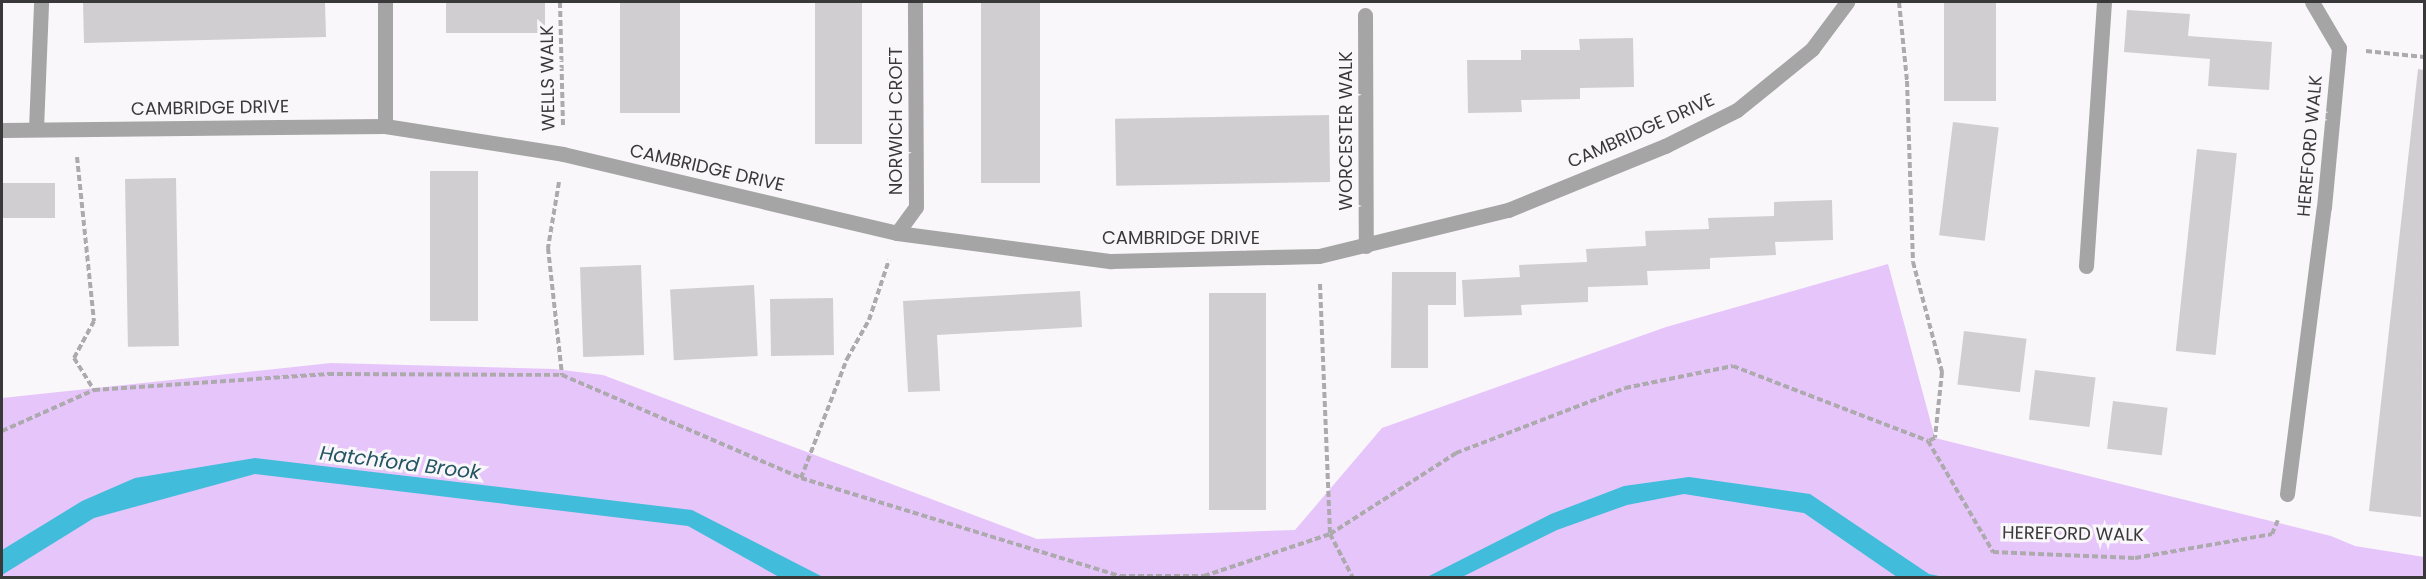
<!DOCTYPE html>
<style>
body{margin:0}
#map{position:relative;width:2426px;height:579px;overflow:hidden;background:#f9f7fa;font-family:Poppins,sans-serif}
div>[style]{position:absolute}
.green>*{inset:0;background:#e6c5fa}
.water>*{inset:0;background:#41bcdb}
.building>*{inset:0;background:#d0ced1;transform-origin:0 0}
.path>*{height:4px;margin-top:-2px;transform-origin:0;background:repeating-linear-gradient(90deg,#acaaad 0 6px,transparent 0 9px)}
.lane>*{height:15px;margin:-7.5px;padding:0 7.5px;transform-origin:7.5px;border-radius:7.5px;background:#a6a5a5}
.street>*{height:15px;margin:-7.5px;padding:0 7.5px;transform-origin:7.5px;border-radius:7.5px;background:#a6a5a5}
span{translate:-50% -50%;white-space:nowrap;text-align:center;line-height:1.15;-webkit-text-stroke:6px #f9f7fa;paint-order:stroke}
.street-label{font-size:18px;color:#3a393a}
.water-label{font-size:20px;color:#235563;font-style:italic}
.frame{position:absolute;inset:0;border:3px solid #3a393a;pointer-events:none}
</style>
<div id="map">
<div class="green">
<div style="clip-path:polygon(1888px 264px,1935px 438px,2331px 536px,2355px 546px,2424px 557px,2424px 577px,2px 577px,2px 398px,331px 363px,554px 369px,603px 375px,1037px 539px,1295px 530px,1382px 428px,1666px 327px)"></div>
</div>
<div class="water">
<div style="clip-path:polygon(255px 458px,692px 510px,823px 577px,779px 577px,688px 526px,255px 474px,94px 518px,2px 575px,2px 550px,82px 501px,135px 478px)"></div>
<div style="clip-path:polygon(1689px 477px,1810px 494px,1929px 574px,1944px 577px,1897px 577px,1804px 513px,1684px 494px,1627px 505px,1557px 530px,1462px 577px,1427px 577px,1551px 514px,1624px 486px)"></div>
</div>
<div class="building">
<div style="clip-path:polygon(83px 2px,325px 2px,326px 37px,84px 43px)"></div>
<div style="left:446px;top:2px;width:99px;height:31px"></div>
<div style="left:620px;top:2px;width:60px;height:111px"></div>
<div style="left:815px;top:2px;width:47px;height:142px"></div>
<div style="left:981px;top:2px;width:59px;height:181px"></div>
<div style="left:1944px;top:2px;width:52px;height:99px"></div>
<div style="clip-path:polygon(2127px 10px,2190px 14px,2188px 36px,2272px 42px,2269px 90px,2208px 86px,2210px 59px,2124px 52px)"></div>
<div style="clip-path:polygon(1633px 38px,1634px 87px,1580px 88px,1580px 99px,1521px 100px,1522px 112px,1468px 113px,1467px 60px,1521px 60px,1521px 50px,1580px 50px,1579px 39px)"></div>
<div style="clip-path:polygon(2418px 69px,2424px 70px,2421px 517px,2369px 511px)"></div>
<div style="left:1329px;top:115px;width:67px;height:214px;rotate:89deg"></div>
<div style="left:1953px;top:122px;width:46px;height:114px;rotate:7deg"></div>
<div style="left:2197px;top:149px;width:40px;height:203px;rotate:6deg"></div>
<div style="left:430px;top:171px;width:48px;height:150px"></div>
<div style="left:176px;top:178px;width:168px;height:51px;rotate:89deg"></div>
<div style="left:2px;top:183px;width:53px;height:35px"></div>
<div style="clip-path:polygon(1832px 200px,1833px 240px,1775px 242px,1776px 255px,1710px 258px,1710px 269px,1647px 271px,1648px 285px,1588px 287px,1588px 302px,1521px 305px,1522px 315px,1464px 317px,1462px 280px,1520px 277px,1519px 265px,1587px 262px,1586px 249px,1646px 246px,1645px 231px,1709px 229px,1708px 218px,1774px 216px,1774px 202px)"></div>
<div style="left:641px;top:265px;width:90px;height:61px;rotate:88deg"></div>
<div style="clip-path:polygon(1392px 272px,1456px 272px,1456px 305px,1428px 305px,1428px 368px,1391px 368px)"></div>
<div style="left:754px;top:285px;width:71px;height:84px;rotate:87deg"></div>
<div style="clip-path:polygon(1080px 291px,1082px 327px,937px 335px,940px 391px,908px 392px,903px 301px)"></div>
<div style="left:1209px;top:293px;width:57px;height:217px"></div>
<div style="left:833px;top:298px;width:57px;height:63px;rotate:89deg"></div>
<div style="left:1964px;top:331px;width:63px;height:54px;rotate:7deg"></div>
<div style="left:2035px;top:370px;width:61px;height:50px;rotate:7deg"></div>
<div style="left:2113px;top:401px;width:55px;height:48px;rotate:7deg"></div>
</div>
<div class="path">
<div style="left:560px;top:2px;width:125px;rotate:88.6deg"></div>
<div style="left:1899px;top:2px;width:79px;rotate:84.2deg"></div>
<div style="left:1907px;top:81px;width:181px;rotate:88.1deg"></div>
<div style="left:1913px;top:262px;width:114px;rotate:75.2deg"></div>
<div style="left:1942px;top:372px;width:66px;rotate:96.1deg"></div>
<div style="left:1935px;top:438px;width:8px;rotate:157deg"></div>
<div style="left:1928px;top:441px;width:129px;rotate:59.6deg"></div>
<div style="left:1993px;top:552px;width:142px;rotate:2.4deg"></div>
<div style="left:2135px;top:558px;width:139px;rotate:-9.9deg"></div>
<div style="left:2272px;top:534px;width:15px;rotate:-67deg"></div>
<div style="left:2366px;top:51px;width:58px;rotate:5.9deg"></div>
<div style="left:77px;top:157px;width:165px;rotate:84.1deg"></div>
<div style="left:94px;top:321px;width:42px;rotate:118.4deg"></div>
<div style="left:74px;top:358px;width:38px;rotate:58deg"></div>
<div style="left:559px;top:182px;width:67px;rotate:99.5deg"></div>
<div style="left:548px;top:248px;width:128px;rotate:83.7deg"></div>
<div style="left:1320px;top:284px;width:250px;rotate:87.7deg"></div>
<div style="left:1330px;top:534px;width:50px;rotate:62.4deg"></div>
<div style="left:2px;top:431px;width:101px;rotate:-24deg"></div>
<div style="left:94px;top:390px;width:235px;rotate:-3.9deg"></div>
<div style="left:328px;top:374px;width:234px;rotate:0.2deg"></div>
<div style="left:562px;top:375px;width:260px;rotate:23.3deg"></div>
<div style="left:801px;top:478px;width:334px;rotate:17.1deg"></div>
<div style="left:1120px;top:576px;width:84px"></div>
<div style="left:1204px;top:576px;width:133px;rotate:-18.4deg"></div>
<div style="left:1330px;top:534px;width:150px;rotate:-32.7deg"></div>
<div style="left:1456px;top:453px;width:181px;rotate:-21deg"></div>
<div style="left:1625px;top:388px;width:110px;rotate:-11.5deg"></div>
<div style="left:1733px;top:366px;width:209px;rotate:21deg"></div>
<div style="left:801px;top:478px;width:128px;rotate:-68.9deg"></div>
<div style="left:847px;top:359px;width:45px;rotate:-60.6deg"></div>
<div style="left:869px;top:320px;width:63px;rotate:-71.6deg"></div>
</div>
<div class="lane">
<div style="left:2086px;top:266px;width:265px;rotate:-86.1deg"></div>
</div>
<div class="street">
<div style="left:1365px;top:15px;width:231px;rotate:89.8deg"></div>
<div style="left:385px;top:126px;width:124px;rotate:-90deg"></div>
<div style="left:36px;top:129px;width:127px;rotate:-87.7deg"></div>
<div style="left:2px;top:130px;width:383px;rotate:-0.6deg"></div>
<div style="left:385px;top:126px;width:180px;rotate:8.9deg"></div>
<div style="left:563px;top:154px;width:343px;rotate:13.3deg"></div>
<div style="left:897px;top:233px;width:216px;rotate:7.5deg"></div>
<div style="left:1111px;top:261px;width:208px;rotate:-1.4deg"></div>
<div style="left:1319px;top:256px;width:195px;rotate:-13.7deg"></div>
<div style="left:1508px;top:210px;width:170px;rotate:-22.2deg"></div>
<div style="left:1665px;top:146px;width:80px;rotate:-26.6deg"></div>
<div style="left:1737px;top:110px;width:97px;rotate:-39.1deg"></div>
<div style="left:1812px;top:49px;width:59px;rotate:-53.3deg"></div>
<div style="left:897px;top:233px;width:32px;rotate:-54deg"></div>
<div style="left:916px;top:207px;width:205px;rotate:-90.3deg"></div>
<div style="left:2287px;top:494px;width:289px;rotate:-82.7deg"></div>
<div style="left:2324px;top:207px;width:160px;rotate:-84.6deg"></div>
<div style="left:2339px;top:48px;width:53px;rotate:-120.4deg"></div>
</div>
<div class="street-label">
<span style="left:548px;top:78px;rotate:-91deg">WELLS WALK</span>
<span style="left:210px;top:108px;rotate:-1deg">CAMBRIDGE DRIVE</span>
<span style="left:896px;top:121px;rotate:-90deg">NORWICH CROFT</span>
<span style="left:1346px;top:131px;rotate:-90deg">WORCESTER WALK</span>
<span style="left:1641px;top:131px;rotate:-24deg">CAMBRIDGE DRIVE</span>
<span style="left:2310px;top:146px;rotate:-85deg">HEREFORD WALK</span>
<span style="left:707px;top:168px;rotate:13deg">CAMBRIDGE DRIVE</span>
<span style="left:1181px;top:238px">CAMBRIDGE DRIVE</span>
<span style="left:2073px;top:534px;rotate:1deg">HEREFORD WALK</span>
</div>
<div class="water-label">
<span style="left:400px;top:463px;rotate:7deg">Hatchford Brook</span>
</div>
<div class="frame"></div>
</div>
